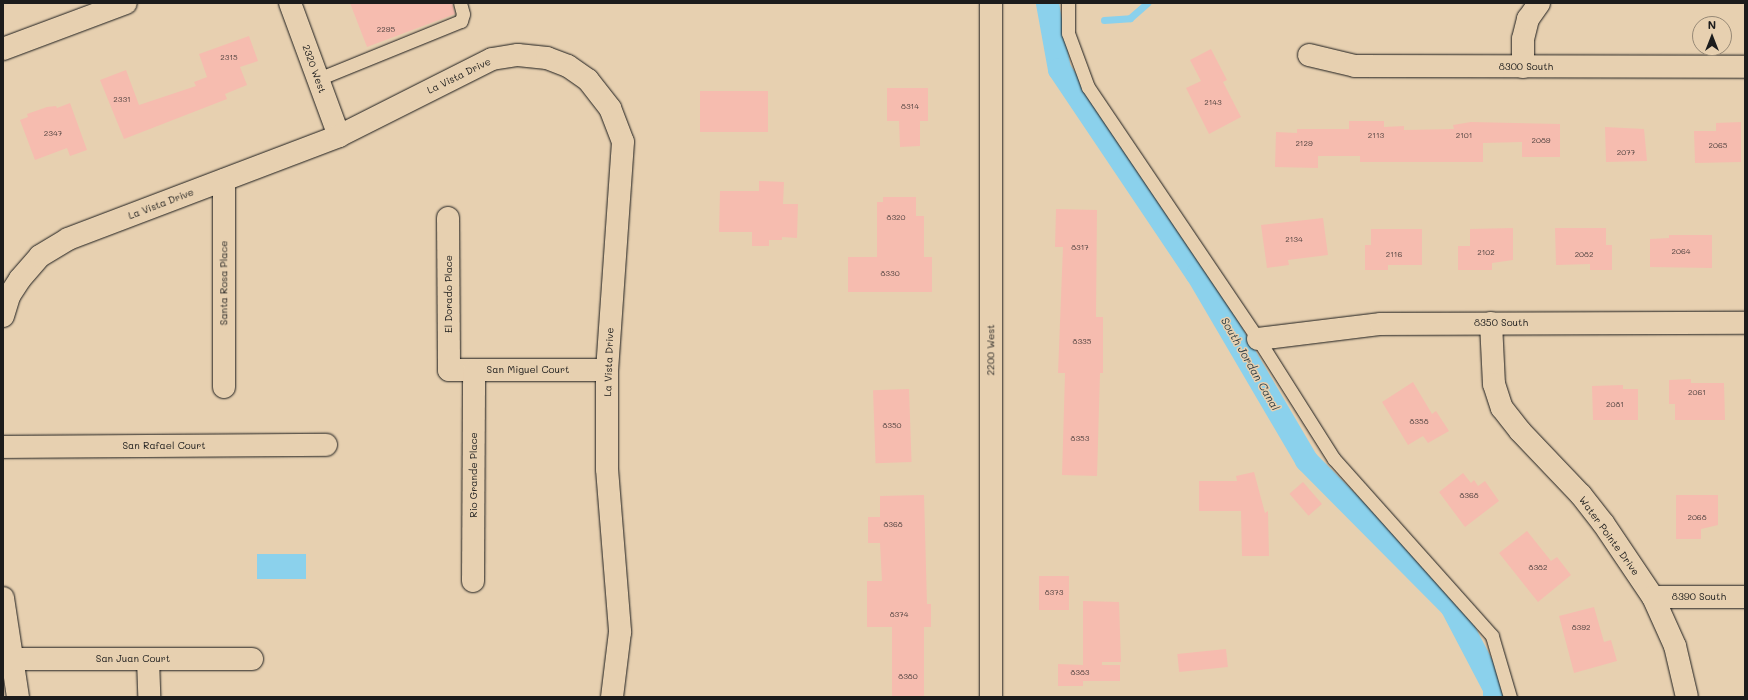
<!DOCTYPE html>
<style>
body{margin:0}
#map{position:relative;width:1748px;height:700px;overflow:hidden;background:#e7d0b0;font-family:Mali,sans-serif}
div>[style]{position:absolute}
.water>*{inset:0;background:#8bd1ec;transform-origin:0 0}
.stream>*{height:7px;margin:-3.5px;padding:0 3.5px;transform-origin:3.5px;border-radius:3.5px;background:#8bd1ec}
.canal>*{height:23px;margin:-11.5px;padding:0 11.5px;transform-origin:11.5px;border-radius:11.5px;background:#8bd1ec}
.building>*{inset:0;background:#f6bcaf;transform-origin:0 0}
.roads{filter:drop-shadow(0 0 1px #1c1c1c) drop-shadow(0 0 1px #1c1c1c)}
.lane>*{height:13px;margin:-6.5px;padding:0 6.5px;transform-origin:6.5px;border-radius:6.5px;background:#e7d0b0}
.street>*{height:22px;margin:-11px;padding:0 11px;transform-origin:11px;border-radius:11px;background:#e7d0b0}
.secondary>*{height:22px;margin:-11px;padding:0 11px;transform-origin:11px;border-radius:11px;background:#e7d0b0}
span{translate:-50% -50%;white-space:nowrap;text-align:center;line-height:1.15;-webkit-text-stroke:3px #e7d0b0;paint-order:stroke}
.number-label{font-size:8px;color:#524441}
.number-label span{-webkit-text-stroke-width:0}
.street-label{font-size:10px;color:#1c1c1c}
.water-label{font-size:11px;color:#324046;font-style:italic}
.frame{position:absolute;inset:0;border:4px solid #1c1c1c;pointer-events:none}
.north{position:absolute;left:1692px;top:16px;width:40px;height:40px;box-sizing:border-box;background:#e7d0b0;border:1px solid #968875;border-radius:50%;rotate:0deg;font-size:11px;font-weight:700;line-height:16px;text-align:center;color:#1c1c1c}
.north::after{content:'';display:block;margin:auto;width:14px;height:18px;background:#1c1c1c;clip-path:polygon(50% 0,100% 100%,50% 72%,0 100%)}
</style>
<div id="map">
<div class="water">
<div style="left:306px;top:554px;width:25px;height:49px;rotate:90deg"></div>
</div>
<div class="stream">
<div style="left:1104px;top:20px;width:26px;rotate:-4deg"></div>
<div style="left:1130px;top:18px;width:23px;rotate:-41deg"></div>
</div>
<div class="canal">
<div style="left:1047px;top:3px;width:67px;rotate:79.7deg"></div>
<div style="left:1059px;top:69px;width:247px;rotate:56.1deg"></div>
<div style="left:1197px;top:274px;width:216px;rotate:59.6deg"></div>
<div style="left:1306px;top:460px;width:206px;rotate:45.2deg"></div>
<div style="left:1451px;top:606px;width:93px;rotate:62.3deg"></div>
<div style="left:1494px;top:688px;width:9px;rotate:90deg"></div>
</div>
<div class="building">
<div style="clip-path:polygon(350px 3px,452px 3px,455px 14px,367px 47px)"></div>
<div style="clip-path:polygon(249px 36px,258px 61px,240px 67px,247px 85px,225px 94px,227px 99px,124px 139px,100px 80px,126px 70px,139px 105px,196px 86px,194px 82px,207px 77px,199px 54px)"></div>
<div style="clip-path:polygon(1211px 49px,1227px 80px,1223px 82px,1241px 117px,1209px 134px,1186px 88px,1201px 81px,1190px 60px)"></div>
<div style="clip-path:polygon(887px 88px,928px 88px,928px 121px,920px 121px,920px 146px,900px 147px,899px 121px,887px 121px)"></div>
<div style="left:700px;top:91px;width:68px;height:41px"></div>
<div style="clip-path:polygon(70px 103px,87px 150px,70px 156px,67px 148px,35px 160px,20px 120px,28px 117px,27px 114px,47px 107px,56px 106px,57px 108px)"></div>
<div style="clip-path:polygon(1349px 121px,1384px 121px,1384px 127px,1404px 126px,1404px 130px,1454px 129px,1453px 125px,1471px 122px,1560px 124px,1560px 157px,1522px 157px,1522px 142px,1483px 143px,1483px 162px,1360px 162px,1360px 156px,1318px 156px,1318px 168px,1275px 167px,1276px 132px,1297px 133px,1297px 129px,1349px 129px)"></div>
<div style="clip-path:polygon(1741px 122px,1741px 162px,1695px 163px,1694px 131px,1716px 131px,1716px 123px)"></div>
<div style="clip-path:polygon(1605px 127px,1644px 129px,1647px 161px,1606px 162px)"></div>
<div style="clip-path:polygon(759px 181px,784px 182px,783px 204px,798px 204px,797px 238px,782px 237px,782px 240px,769px 240px,769px 246px,752px 246px,752px 232px,719px 232px,720px 191px,759px 191px)"></div>
<div style="clip-path:polygon(883px 197px,916px 197px,916px 216px,924px 216px,924px 257px,932px 257px,932px 292px,848px 292px,848px 257px,877px 257px,877px 202px,883px 202px)"></div>
<div style="clip-path:polygon(1056px 209px,1097px 210px,1096px 317px,1103px 317px,1103px 373px,1100px 373px,1097px 476px,1062px 475px,1065px 373px,1058px 373px,1063px 247px,1055px 247px)"></div>
<div style="clip-path:polygon(1323px 218px,1328px 255px,1288px 260px,1289px 265px,1267px 268px,1261px 225px)"></div>
<div style="clip-path:polygon(1513px 228px,1513px 260px,1492px 263px,1492px 270px,1458px 270px,1458px 246px,1470px 246px,1470px 229px)"></div>
<div style="clip-path:polygon(1555px 228px,1606px 228px,1606px 245px,1612px 245px,1612px 270px,1590px 270px,1590px 264px,1556px 265px)"></div>
<div style="clip-path:polygon(1371px 229px,1422px 229px,1422px 265px,1388px 265px,1388px 270px,1365px 270px,1365px 245px,1371px 245px)"></div>
<div style="clip-path:polygon(1669px 235px,1712px 235px,1712px 268px,1650px 267px,1650px 239px,1669px 238px)"></div>
<div style="clip-path:polygon(1691px 379px,1691px 383px,1724px 383px,1725px 420px,1675px 420px,1675px 404px,1669px 404px,1669px 380px)"></div>
<div style="clip-path:polygon(1413px 382px,1432px 414px,1436px 411px,1449px 431px,1428px 443px,1423px 436px,1408px 445px,1382px 402px)"></div>
<div style="clip-path:polygon(1623px 385px,1623px 389px,1638px 389px,1638px 420px,1593px 420px,1592px 386px)"></div>
<div style="left:909px;top:389px;width:73px;height:36px;rotate:88deg"></div>
<div style="clip-path:polygon(1254px 472px,1265px 513px,1268px 511px,1269px 556px,1242px 556px,1241px 511px,1199px 511px,1199px 481px,1237px 481px,1236px 476px)"></div>
<div style="clip-path:polygon(1463px 473px,1471px 483px,1474px 480px,1478px 486px,1485px 481px,1499px 501px,1465px 527px,1439px 492px)"></div>
<div style="left:1303px;top:482px;width:29px;height:18px;rotate:49deg"></div>
<div style="clip-path:polygon(924px 495px,927px 604px,931px 604px,931px 627px,924px 627px,924px 697px,892px 697px,892px 627px,867px 627px,867px 581px,882px 581px,880px 543px,868px 543px,868px 517px,880px 517px,880px 496px)"></div>
<div style="clip-path:polygon(1676px 495px,1718px 495px,1718px 525px,1701px 529px,1701px 539px,1676px 539px)"></div>
<div style="clip-path:polygon(1527px 531px,1551px 561px,1557px 557px,1571px 575px,1538px 602px,1499px 553px)"></div>
<div style="left:1069px;top:576px;width:34px;height:30px;rotate:90deg"></div>
<div style="clip-path:polygon(1083px 601px,1119px 602px,1121px 662px,1102px 662px,1102px 665px,1120px 665px,1120px 681px,1083px 681px,1083px 686px,1058px 686px,1058px 664px,1083px 665px)"></div>
<div style="clip-path:polygon(1594px 607px,1604px 642px,1611px 640px,1617px 661px,1574px 673px,1559px 616px)"></div>
<div style="left:1226px;top:649px;width:18px;height:49px;rotate:84deg"></div>
</div>
<div class="roads">
<div class="lane">
<div style="left:1068px;top:3px;width:30px;rotate:90deg"></div>
<div style="left:1068px;top:33px;width:58px;rotate:69.7deg"></div>
<div style="left:1088px;top:87px;width:304px;rotate:56deg"></div>
<div style="left:1258px;top:339px;width:142px;rotate:57.7deg"></div>
<div style="left:1334px;top:459px;width:237px;rotate:48.2deg"></div>
<div style="left:1492px;top:636px;width:64px;rotate:73.6deg"></div>
<div style="left:318px;top:79px;width:154px;rotate:-22.1deg"></div>
<div style="left:461px;top:21px;width:7px;rotate:-74deg"></div>
<div style="left:463px;top:14px;width:11px;rotate:-105deg"></div>
</div>
<div class="street">
<div style="left:290px;top:3px;width:142px;rotate:69.8deg"></div>
<div style="left:1309px;top:55px;width:47px;rotate:13.4deg"></div>
<div style="left:1355px;top:66px;width:390px;rotate:0.1deg"></div>
<div style="left:1523px;top:67px;width:28px;rotate:-90deg"></div>
<div style="left:1523px;top:39px;width:21px;rotate:-76deg"></div>
<div style="left:1528px;top:19px;width:19px;rotate:-55deg"></div>
<div style="left:448px;top:218px;width:152px;rotate:89.6deg"></div>
<div style="left:449px;top:370px;width:158px"></div>
<div style="left:3px;top:316px;width:21px;rotate:-73deg"></div>
<div style="left:9px;top:296px;width:20px;rotate:-57deg"></div>
<div style="left:20px;top:279px;width:30px;rotate:-49deg"></div>
<div style="left:40px;top:256px;width:33px;rotate:-31deg"></div>
<div style="left:68px;top:239px;width:290px;rotate:-20.8deg"></div>
<div style="left:339px;top:136px;width:171px;rotate:-26.7deg"></div>
<div style="left:492px;top:59px;width:26px;rotate:-9deg"></div>
<div style="left:518px;top:55px;width:29px;rotate:6deg"></div>
<div style="left:547px;top:58px;width:22px;rotate:21deg"></div>
<div style="left:568px;top:66px;width:24px;rotate:35deg"></div>
<div style="left:588px;top:80px;width:36px;rotate:52deg"></div>
<div style="left:610px;top:108px;width:36px;rotate:69deg"></div>
<div style="left:623px;top:142px;width:229px;rotate:94deg"></div>
<div style="left:607px;top:370px;width:99px;rotate:90deg"></div>
<div style="left:607px;top:469px;width:164px;rotate:85.4deg"></div>
<div style="left:620px;top:632px;width:65px;rotate:97deg"></div>
<div style="left:1491px;top:323px;width:61px;rotate:87.2deg"></div>
<div style="left:1494px;top:384px;width:25px;rotate:72deg"></div>
<div style="left:1502px;top:408px;width:29px;rotate:52deg"></div>
<div style="left:1520px;top:431px;width:88px;rotate:46.4deg"></div>
<div style="left:1581px;top:495px;width:36px;rotate:52deg"></div>
<div style="left:1603px;top:523px;width:89px;rotate:56deg"></div>
<div style="left:1653px;top:597px;width:54px;rotate:65.8deg"></div>
<div style="left:1675px;top:646px;width:52px;rotate:76.8deg"></div>
<div style="left:1258px;top:339px;width:124px;rotate:-7deg"></div>
<div style="left:1381px;top:324px;width:364px;rotate:-0.2deg"></div>
<div style="left:224px;top:387px;width:207px;rotate:-90deg"></div>
<div style="left:3px;top:447px;width:323px;rotate:-0.4deg"></div>
<div style="left:473px;top:581px;width:211px;rotate:-89.7deg"></div>
<div style="left:1653px;top:597px;width:92px"></div>
<div style="left:3px;top:598px;width:100px;rotate:81.4deg"></div>
<div style="left:14px;top:659px;width:238px"></div>
<div style="left:148px;top:659px;width:38px;rotate:88deg"></div>
</div>
<div class="secondary">
<div style="left:3px;top:49px;width:131px;rotate:-20.5deg"></div>
<div style="left:991px;top:697px;width:694px;rotate:-90deg"></div>
</div>
</div>
<div class="number-label">
<span style="left:386px;top:30px">2295</span>
<span style="left:229px;top:58px">2315</span>
<span style="left:122px;top:100px">2331</span>
<span style="left:1213px;top:103px">2143</span>
<span style="left:910px;top:107px">8314</span>
<span style="left:53px;top:134px">2347</span>
<span style="left:1376px;top:136px">2113</span>
<span style="left:1464px;top:136px">2101</span>
<span style="left:1541px;top:141px">2089</span>
<span style="left:1304px;top:144px">2129</span>
<span style="left:1718px;top:146px">2065</span>
<span style="left:1626px;top:153px">2077</span>
<span style="left:896px;top:218px">8320</span>
<span style="left:1294px;top:240px">2134</span>
<span style="left:1080px;top:248px">8317</span>
<span style="left:1681px;top:252px">2064</span>
<span style="left:1486px;top:253px">2102</span>
<span style="left:1394px;top:255px">2116</span>
<span style="left:1584px;top:255px">2082</span>
<span style="left:890px;top:274px">8330</span>
<span style="left:1082px;top:342px">8335</span>
<span style="left:1697px;top:393px">2061</span>
<span style="left:1615px;top:405px">2081</span>
<span style="left:1419px;top:422px">8358</span>
<span style="left:892px;top:426px">8350</span>
<span style="left:1080px;top:439px">8353</span>
<span style="left:1469px;top:496px">8368</span>
<span style="left:1697px;top:518px">2068</span>
<span style="left:893px;top:525px">8368</span>
<span style="left:1538px;top:568px">8382</span>
<span style="left:1054px;top:593px">8373</span>
<span style="left:899px;top:615px">8374</span>
<span style="left:1581px;top:628px">8392</span>
<span style="left:1080px;top:673px">8383</span>
<span style="left:908px;top:677px">8380</span>
</div>
<div class="street-label">
<span style="left:1526px;top:67px">8300 South</span>
<span style="left:314px;top:69px;rotate:70deg">2320 West</span>
<span style="left:459px;top:76px;rotate:-26deg">La Vista Drive</span>
<span style="left:161px;top:204px;rotate:-21deg">La Vista Drive</span>
<span style="left:224px;top:283px;rotate:-90deg">Santa Rosa Place</span>
<span style="left:449px;top:294px;rotate:-90deg">El Dorado Place</span>
<span style="left:1501px;top:323px">8350 South</span>
<span style="left:991px;top:350px;rotate:-90deg">2200 West</span>
<span style="left:609px;top:362px;rotate:-88deg">La Vista Drive</span>
<span style="left:528px;top:370px">San Miguel Court</span>
<span style="left:164px;top:446px">San Rafael Court</span>
<span style="left:474px;top:475px;rotate:-90deg">Rio Grande Place</span>
<span style="left:1609px;top:536px;rotate:54deg">Water Pointe Drive</span>
<span style="left:1699px;top:597px">8390 South</span>
<span style="left:133px;top:659px">San Juan Court</span>
</div>
<div class="water-label">
<span style="left:1250px;top:364px;rotate:60deg">South Jordan Canal</span>
</div>
<div class="frame"></div>
<div class="north">N</div>
</div>
